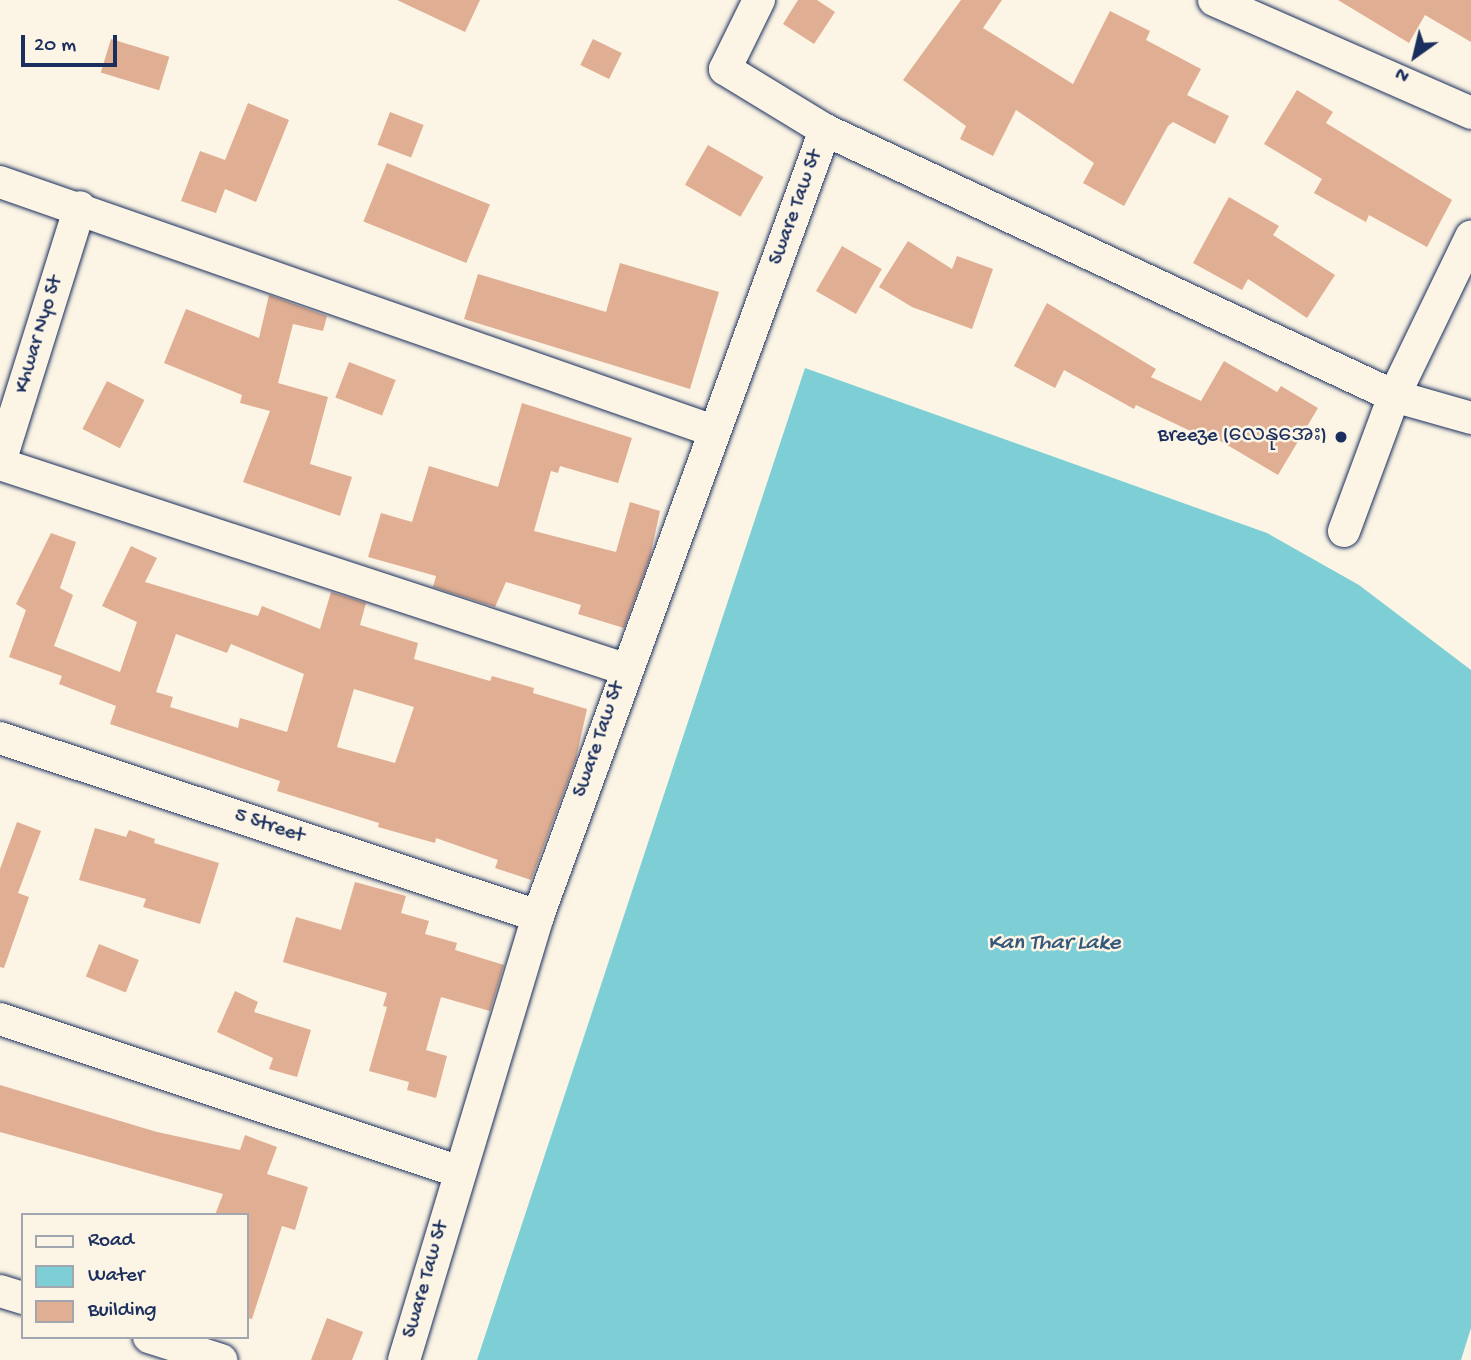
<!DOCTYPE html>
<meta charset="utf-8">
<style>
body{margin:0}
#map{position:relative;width:1471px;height:1360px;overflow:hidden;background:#fcf5e5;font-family:"Gochi Hand","Noto Sans Myanmar",sans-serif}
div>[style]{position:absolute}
.water>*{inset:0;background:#7ecfd5}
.building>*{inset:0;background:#e0ae92;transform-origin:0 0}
.roads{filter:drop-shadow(0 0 2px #1b2f5e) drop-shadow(0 0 2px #1b2f5e)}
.minor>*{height:32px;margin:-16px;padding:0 16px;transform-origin:16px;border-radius:16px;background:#fcf5e5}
.dots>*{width:19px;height:19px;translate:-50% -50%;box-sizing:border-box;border:4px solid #fcf5e5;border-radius:50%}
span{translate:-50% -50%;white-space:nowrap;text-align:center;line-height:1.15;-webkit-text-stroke:5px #fcf5e5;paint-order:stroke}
.street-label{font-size:21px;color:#1b2f5e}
.poi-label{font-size:21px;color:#1b2f5e}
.right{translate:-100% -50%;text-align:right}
.water-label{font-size:23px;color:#34577c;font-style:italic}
.legend{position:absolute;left:21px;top:1213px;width:228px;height:126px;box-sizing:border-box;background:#fcf5e5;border:2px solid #a2a6af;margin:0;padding:9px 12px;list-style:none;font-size:21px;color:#1b2f5e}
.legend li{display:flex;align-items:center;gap:14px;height:35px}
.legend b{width:35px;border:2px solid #a2a6af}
.north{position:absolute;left:1380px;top:21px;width:70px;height:70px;-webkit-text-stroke:5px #fcf5e5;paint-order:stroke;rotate:214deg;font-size:19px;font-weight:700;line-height:28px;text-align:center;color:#1b2f5e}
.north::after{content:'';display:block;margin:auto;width:24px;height:32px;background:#1b2f5e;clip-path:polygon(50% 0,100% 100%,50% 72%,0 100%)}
.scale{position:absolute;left:21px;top:35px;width:96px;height:32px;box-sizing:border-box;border:4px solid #1b2f5e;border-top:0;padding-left:9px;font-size:21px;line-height:24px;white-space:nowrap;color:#1b2f5e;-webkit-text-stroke:5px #fcf5e5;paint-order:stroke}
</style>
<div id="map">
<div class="water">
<div style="clip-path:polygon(805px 368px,1267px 533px,1359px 585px,1471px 670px,1471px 1328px,1461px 1360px,477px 1360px)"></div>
</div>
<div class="building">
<div style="clip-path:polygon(397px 0,480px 0,465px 32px)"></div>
<div style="clip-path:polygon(798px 0,817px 0,835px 12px,814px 44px,783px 24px)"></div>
<div style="clip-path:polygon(961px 0,1002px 0,983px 28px,1073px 84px,1110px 11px,1150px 31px,1146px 40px,1201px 69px,1187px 95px,1229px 116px,1215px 144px,1173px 122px,1168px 126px,1124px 206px,1083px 183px,1094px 163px,1016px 110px,993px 156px,960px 139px,966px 126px,903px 80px)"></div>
<div style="clip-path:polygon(1338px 0,1471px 0,1471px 42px,1425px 15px,1409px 43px)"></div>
<div style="left:111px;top:39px;width:61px;height:35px;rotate:17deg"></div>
<div style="left:593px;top:39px;width:32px;height:29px;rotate:26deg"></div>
<div style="clip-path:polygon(1297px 90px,1333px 112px,1326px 123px,1452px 200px,1427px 247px,1369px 215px,1366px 222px,1314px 193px,1322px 179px,1264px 144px)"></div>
<div style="clip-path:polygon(248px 103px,289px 120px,256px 202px,225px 189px,216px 213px,181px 201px,200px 151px,225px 160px)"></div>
<div style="left:390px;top:112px;width:36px;height:35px;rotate:21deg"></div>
<div style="left:708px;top:145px;width:64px;height:46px;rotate:30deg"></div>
<div style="left:387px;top:163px;width:111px;height:63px;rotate:22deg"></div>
<div style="clip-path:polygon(1229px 197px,1279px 226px,1273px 235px,1335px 275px,1307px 318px,1248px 279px,1242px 290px,1193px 263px)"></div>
<div style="clip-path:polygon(908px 241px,952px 269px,957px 256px,993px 269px,972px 329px,912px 307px,879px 287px)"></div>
<div style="left:842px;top:246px;width:46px;height:52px;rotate:30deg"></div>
<div style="clip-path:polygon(620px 263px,719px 292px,690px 389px,464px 319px,478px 274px,606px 312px)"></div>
<div style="clip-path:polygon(269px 295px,327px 316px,323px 331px,293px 324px,278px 383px,328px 397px,310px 464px,352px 477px,340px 516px,243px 482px,270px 411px,240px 403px,242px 395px,164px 363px,186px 309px,259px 338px)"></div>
<div style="clip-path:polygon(1047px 303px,1156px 369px,1151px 377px,1201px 401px,1224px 361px,1277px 392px,1281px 386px,1318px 408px,1278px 475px,1207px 433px,1205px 438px,1136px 405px,1134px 409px,1064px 370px,1055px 388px,1014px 366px)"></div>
<div style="left:349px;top:362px;width:50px;height:38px;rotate:21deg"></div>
<div style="left:107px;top:381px;width:42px;height:54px;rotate:27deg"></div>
<div style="clip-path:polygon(522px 403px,632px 438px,618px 483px,560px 466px,558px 473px,551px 471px,534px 531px,616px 552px,630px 502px,660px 511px,650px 557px,624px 628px,578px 614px,581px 605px,506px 582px,495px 607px,433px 587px,436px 576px,368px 557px,381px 513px,412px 522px,429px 466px,498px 487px)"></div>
<div style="clip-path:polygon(evenodd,51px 533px,76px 542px,60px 588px,73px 595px,54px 646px,120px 672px,137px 622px,102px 606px,131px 546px,157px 558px,145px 582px,258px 616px,262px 606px,320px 629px,331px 592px,366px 603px,360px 625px,418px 643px,414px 659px,490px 681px,492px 676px,534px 688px,533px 693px,587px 709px,576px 759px,531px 880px,495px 868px,498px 860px,436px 838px,435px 843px,378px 827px,379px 823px,277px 791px,280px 781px,110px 724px,116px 706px,59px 684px,62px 676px,9px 657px,26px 610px,16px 604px,51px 533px,176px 634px,227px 653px,231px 644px,304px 674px,287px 732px,240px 718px,238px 728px,170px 707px,173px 697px,156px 692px,176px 634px,51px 533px,354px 689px,414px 707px,395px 763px,337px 747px,354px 689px)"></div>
<div style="clip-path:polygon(17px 822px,41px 831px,18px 893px,29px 897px,4px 968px,0 967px,0 869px)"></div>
<div style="clip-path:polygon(95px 828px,126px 837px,129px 830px,155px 839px,154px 843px,219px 863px,200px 924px,143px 907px,146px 899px,79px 880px)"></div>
<div style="clip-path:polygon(355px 882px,406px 896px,401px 913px,429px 921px,425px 934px,457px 943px,455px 950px,504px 965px,490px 1011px,441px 997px,426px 1050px,447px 1056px,436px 1098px,407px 1090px,409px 1082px,369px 1071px,387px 1007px,383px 1006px,387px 993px,283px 962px,296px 917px,341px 930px)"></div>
<div style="left:99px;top:944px;width:43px;height:35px;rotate:22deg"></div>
<div style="clip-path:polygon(235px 991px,258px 1002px,254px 1012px,311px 1030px,297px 1077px,269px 1069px,273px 1058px,217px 1032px)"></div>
<div style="clip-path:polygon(0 1085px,157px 1132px,240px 1150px,245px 1135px,277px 1147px,267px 1174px,308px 1187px,295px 1230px,282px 1226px,252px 1319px,247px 1318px,247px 1215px,215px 1215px,223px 1194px,0 1132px)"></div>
<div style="clip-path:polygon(327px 1318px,363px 1332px,352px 1360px,311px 1360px)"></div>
</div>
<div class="roads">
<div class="minor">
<div style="left:759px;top:0;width:77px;rotate:116.2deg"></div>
<div style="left:725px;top:69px;width:117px;rotate:31.4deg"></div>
<div style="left:825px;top:130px;width:628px;rotate:25.06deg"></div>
<div style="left:1394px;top:396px;width:80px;rotate:15.9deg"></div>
<div style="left:1214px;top:0;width:281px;rotate:23.7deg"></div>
<div style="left:0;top:182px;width:756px;rotate:19.23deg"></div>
<div style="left:0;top:462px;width:267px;rotate:-72.6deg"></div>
<div style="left:0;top:464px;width:658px;rotate:18.16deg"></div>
<div style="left:1344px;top:531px;width:144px;rotate:-69.7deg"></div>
<div style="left:1394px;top:396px;width:177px;rotate:-64.2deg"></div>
<div style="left:0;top:738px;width:567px;rotate:18.31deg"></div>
<div style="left:0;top:1019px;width:484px;rotate:18.4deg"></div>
<div style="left:0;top:1291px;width:24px;rotate:17deg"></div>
<div style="left:149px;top:1337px;width:76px;rotate:17.7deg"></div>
<div style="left:404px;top:1360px;width:464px;rotate:-73.2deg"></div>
<div style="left:538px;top:916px;width:837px;rotate:-69.94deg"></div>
</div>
</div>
<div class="dots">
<div style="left:1341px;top:437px;background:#1b2f5e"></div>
</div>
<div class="street-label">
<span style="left:797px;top:208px;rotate:-70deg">Sware Taw St</span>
<span style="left:40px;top:335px;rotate:-73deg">Khwar Nyo St</span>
<span style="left:600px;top:740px;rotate:-71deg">Sware Taw St</span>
<span style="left:269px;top:827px;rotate:18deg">5 Street</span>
<span style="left:427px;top:1280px;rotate:-74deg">Sware Taw St</span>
</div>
<div class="poi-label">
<span class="right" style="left:1327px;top:437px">Breeze (လေနုအေး)</span>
</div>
<div class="water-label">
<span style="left:1054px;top:944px">Kan Thar Lake</span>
</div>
<ul class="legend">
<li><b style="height:9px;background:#fcf5e5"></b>Road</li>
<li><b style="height:19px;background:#7ecfd5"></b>Water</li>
<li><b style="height:19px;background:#e0ae92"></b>Building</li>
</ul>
<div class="north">N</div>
<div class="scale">20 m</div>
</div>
